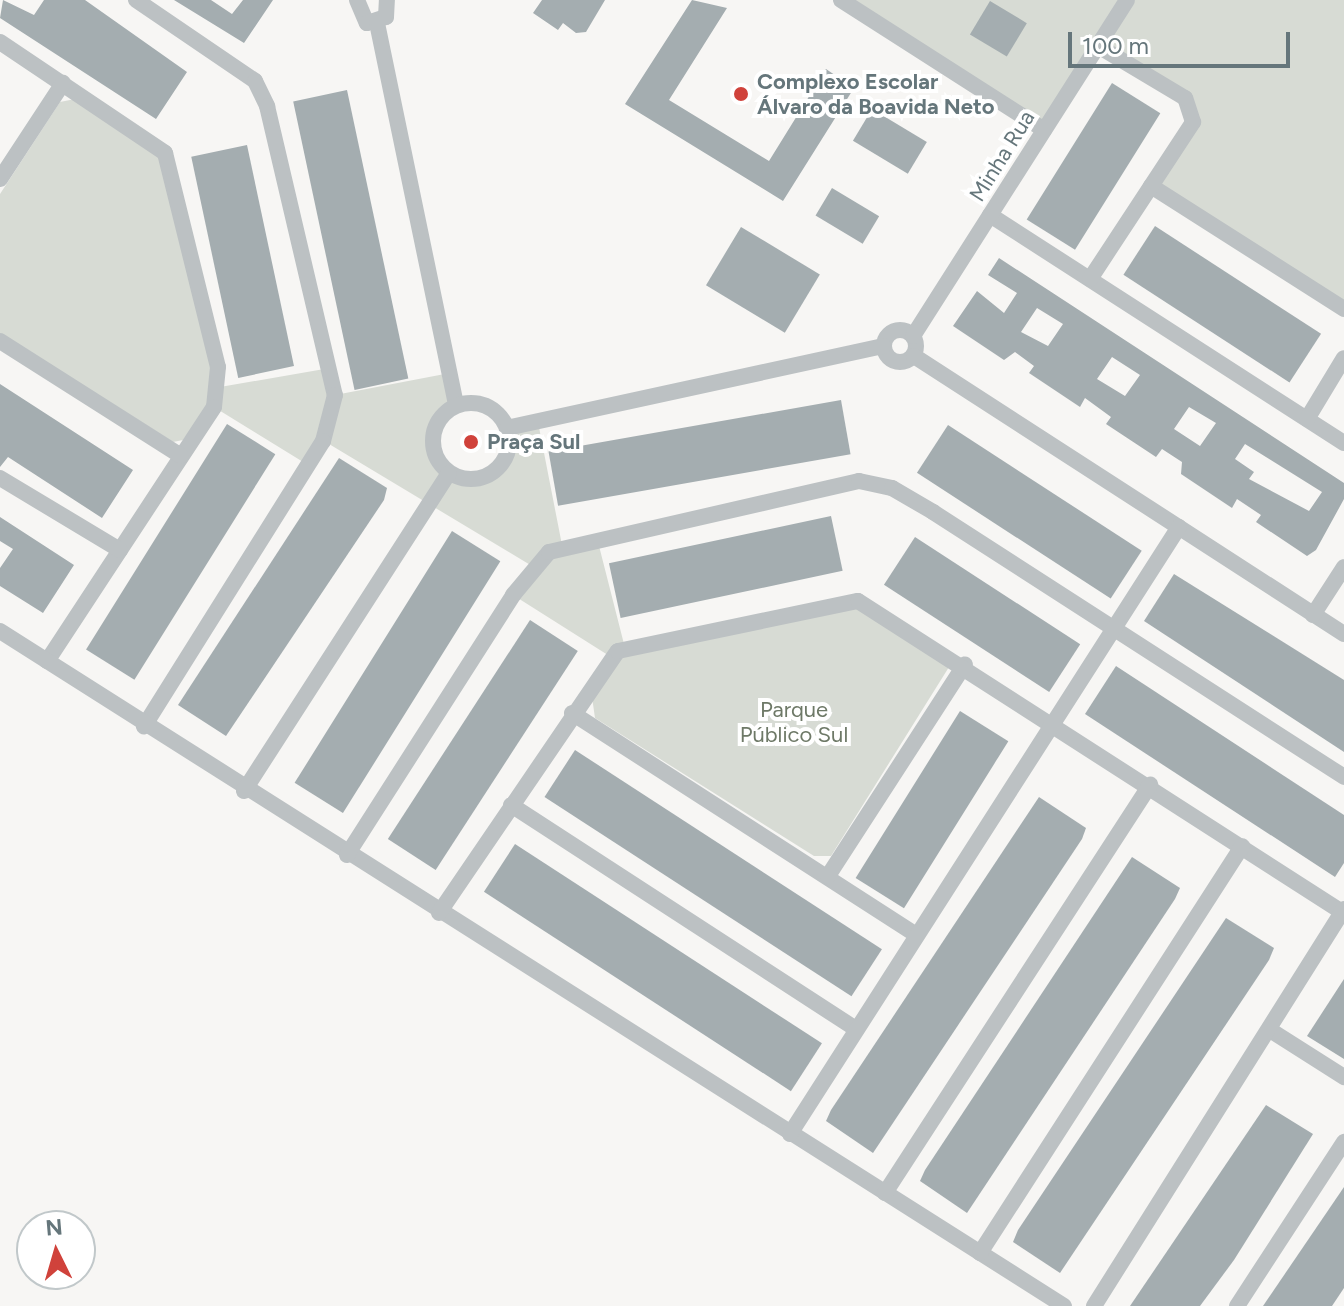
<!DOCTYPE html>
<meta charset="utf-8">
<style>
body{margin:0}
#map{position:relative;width:1344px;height:1306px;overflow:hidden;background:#f7f6f4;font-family:Figtree,sans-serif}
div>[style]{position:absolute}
.green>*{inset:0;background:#d7dbd4}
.building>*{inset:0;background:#a4adb0;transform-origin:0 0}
.street>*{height:16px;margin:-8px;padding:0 8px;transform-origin:8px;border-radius:8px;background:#bcc1c3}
.street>.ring{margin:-8px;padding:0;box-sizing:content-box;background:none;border:16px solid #bcc1c3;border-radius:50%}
.dots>*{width:22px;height:22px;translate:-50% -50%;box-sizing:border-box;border:4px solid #fff;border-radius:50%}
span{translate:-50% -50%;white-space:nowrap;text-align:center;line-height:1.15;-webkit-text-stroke:8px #fff;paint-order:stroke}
.poi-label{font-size:22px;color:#65767b;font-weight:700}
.left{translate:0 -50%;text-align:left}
.street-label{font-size:22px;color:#65767b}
.park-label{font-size:22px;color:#6e7967}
.north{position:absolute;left:16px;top:1210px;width:80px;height:80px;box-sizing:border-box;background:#fff;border:2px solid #c1c8ca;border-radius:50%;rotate:355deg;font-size:22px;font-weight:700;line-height:32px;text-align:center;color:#65767b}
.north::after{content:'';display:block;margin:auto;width:28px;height:36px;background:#d0423b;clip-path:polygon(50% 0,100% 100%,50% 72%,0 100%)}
.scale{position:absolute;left:1068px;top:32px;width:222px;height:36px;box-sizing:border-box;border:4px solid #65767b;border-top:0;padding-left:10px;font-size:24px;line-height:28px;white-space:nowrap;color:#65767b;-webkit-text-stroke:6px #fff;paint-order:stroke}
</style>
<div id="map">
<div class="green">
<div style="clip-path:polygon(841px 0,1344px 0,1344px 309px,1151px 186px,1192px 108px,1098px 47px,1044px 130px)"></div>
<div style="clip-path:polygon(75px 99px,162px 159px,220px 387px,330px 368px,335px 395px,450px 373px,456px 405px,438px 421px,432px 445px,449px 473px,471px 479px,502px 463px,507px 428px,538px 422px,562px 545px,597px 538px,625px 648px,856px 608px,949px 667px,831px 856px,814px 856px,595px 718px,592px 697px,611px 657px,513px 595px,532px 566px,324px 441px,308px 465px,209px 404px,183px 440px,173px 442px,0 333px,0 194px,60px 102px)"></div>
</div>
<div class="building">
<div style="clip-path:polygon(3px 0,34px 15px,44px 0,85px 0,187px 72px,156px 119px,0 18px)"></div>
<div style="clip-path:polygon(174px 0,211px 0,232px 14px,243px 0,273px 0,244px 43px)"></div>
<div style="clip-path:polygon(542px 0,605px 0,586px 32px,576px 33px,563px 23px,558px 30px,533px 13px)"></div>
<div style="clip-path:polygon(692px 0,727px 8px,669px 100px,769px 161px,826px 69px,854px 88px,783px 201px,625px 104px)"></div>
<div style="left:990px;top:1px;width:43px;height:39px;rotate:31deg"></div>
<div style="left:1112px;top:83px;width:57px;height:161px;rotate:32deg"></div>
<div style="left:347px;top:90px;width:295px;height:55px;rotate:78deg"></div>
<div style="left:872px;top:109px;width:64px;height:37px;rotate:31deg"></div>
<div style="left:247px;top:145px;width:226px;height:57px;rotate:78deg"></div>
<div style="left:832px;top:188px;width:55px;height:32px;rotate:31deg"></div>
<div style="left:1155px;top:226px;width:198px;height:58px;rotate:33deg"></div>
<div style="left:741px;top:227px;width:92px;height:68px;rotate:31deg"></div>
<div style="clip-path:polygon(evenodd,999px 258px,1344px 483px,1344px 499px,1316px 550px,1307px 556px,1256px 522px,1261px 515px,1237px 499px,1232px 508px,1181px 474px,1182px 462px,1162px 449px,1156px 457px,1106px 424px,1111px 417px,1085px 398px,1080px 407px,1029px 373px,1034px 366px,1015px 352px,1004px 360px,953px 326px,977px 291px,1004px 313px,1017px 293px,988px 275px,999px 258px,1037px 308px,1063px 324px,1048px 346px,1021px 332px,1037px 308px,999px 258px,1112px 357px,1140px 375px,1125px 396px,1097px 379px,1112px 357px,999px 258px,1189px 407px,1216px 423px,1200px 446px,1174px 429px,1189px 407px,999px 258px,1245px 444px,1322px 492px,1309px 511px,1249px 479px,1254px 472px,1235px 459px,1245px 444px)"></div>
<div style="clip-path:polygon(0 384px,133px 470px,102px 518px,8px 457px,0 467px)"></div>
<div style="left:841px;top:400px;width:55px;height:297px;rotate:80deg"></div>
<div style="left:227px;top:424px;width:57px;height:266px;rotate:32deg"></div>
<div style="left:948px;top:425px;width:231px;height:57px;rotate:33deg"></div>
<div style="clip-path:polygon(339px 458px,387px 488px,384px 500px,226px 736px,178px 705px)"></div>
<div style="left:831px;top:516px;width:56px;height:227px;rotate:78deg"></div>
<div style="clip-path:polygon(0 517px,74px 565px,43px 613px,0 586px,0 568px,13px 549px,0 541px)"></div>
<div style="left:452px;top:531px;width:57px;height:297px;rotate:32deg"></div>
<div style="left:915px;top:537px;width:197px;height:57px;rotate:33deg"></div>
<div style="clip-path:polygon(1174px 574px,1344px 680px,1344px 752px,1144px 621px)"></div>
<div style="left:530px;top:620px;width:57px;height:261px;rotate:33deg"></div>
<div style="clip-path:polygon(1116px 666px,1344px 815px,1344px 863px,1335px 877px,1085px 714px)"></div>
<div style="left:960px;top:711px;width:57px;height:197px;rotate:32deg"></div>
<div style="left:575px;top:750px;width:366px;height:56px;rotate:33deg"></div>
<div style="clip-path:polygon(1039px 797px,1086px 828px,1082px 839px,873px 1153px,826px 1121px,831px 1110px)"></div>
<div style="left:515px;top:844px;width:366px;height:57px;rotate:33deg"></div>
<div style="clip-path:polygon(1132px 857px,1180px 888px,1175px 899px,967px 1213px,920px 1181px,925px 1170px)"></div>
<div style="clip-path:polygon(1226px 918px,1274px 948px,1269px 960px,1060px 1273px,1013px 1242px,1018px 1230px)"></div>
<div style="clip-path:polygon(1344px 979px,1344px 1059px,1307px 1036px)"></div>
<div style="clip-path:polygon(1266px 1105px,1313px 1134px,1234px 1260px,1200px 1306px,1130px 1306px)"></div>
<div style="clip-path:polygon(1344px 1187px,1344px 1288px,1332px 1306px,1263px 1306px)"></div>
</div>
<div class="street">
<div style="left:136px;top:0;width:144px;rotate:34.2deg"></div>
<div style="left:255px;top:81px;width:28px;rotate:64deg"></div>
<div style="left:267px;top:106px;width:297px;rotate:76.8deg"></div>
<div style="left:335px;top:395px;width:48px;rotate:104.6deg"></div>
<div style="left:323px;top:441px;width:337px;rotate:122.1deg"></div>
<div style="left:357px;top:0;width:25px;rotate:67deg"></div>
<div style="left:367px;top:23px;width:20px;rotate:-18deg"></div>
<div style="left:386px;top:17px;width:17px;rotate:-87deg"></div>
<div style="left:841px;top:0;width:241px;rotate:32.6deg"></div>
<div style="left:377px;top:23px;width:390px;rotate:78.3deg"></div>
<div style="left:0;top:42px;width:199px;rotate:33.9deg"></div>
<div style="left:165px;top:153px;width:220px;rotate:76.1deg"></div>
<div style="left:218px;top:367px;width:40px;rotate:95.7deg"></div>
<div style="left:214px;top:407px;width:304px;rotate:123.3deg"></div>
<div style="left:0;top:179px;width:115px;rotate:-56.7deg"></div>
<div style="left:1151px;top:186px;width:229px;rotate:32.5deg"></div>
<div style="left:990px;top:215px;width:421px;rotate:32.8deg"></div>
<div style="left:1090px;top:279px;width:188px;rotate:-56.7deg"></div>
<div style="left:1193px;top:122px;width:25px;rotate:-108deg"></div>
<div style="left:1185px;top:98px;width:101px;rotate:-149.1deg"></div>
<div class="ring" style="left:884px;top:330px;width:16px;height:16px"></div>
<div style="left:913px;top:336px;width:398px;rotate:-57.5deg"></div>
<div style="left:0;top:341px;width:214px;rotate:32.4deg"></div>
<div style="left:914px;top:356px;width:512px;rotate:32.88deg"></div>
<div class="ring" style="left:433px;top:403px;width:60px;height:60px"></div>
<div style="left:1307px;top:419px;width:71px;rotate:-58.8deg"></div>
<div style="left:507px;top:428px;width:385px;rotate:-12.3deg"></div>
<div style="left:0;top:478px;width:140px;rotate:31deg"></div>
<div style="left:1313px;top:615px;width:57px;rotate:-57.1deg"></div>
<div style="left:0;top:631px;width:1260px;rotate:32.39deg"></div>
<div style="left:572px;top:713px;width:410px;rotate:32.8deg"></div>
<div style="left:244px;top:791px;width:378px;rotate:-57.2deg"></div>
<div style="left:511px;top:805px;width:411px;rotate:33deg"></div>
<div style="left:347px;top:855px;width:308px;rotate:-57.4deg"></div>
<div style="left:513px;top:595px;width:56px;rotate:-50.1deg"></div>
<div style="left:549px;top:552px;width:318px;rotate:-12.9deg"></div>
<div style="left:859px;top:481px;width:34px;rotate:12deg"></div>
<div style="left:892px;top:488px;width:48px;rotate:30.3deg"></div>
<div style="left:933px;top:512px;width:489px;rotate:32.8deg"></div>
<div style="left:828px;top:876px;width:252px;rotate:-57.1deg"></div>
<div style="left:439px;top:913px;width:317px;rotate:-55.7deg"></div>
<div style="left:618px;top:651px;width:245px;rotate:-11.8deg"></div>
<div style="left:858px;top:601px;width:575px;rotate:32.72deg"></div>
<div style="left:1270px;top:1030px;width:88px;rotate:32.4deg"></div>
<div style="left:790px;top:1134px;width:721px;rotate:-57.35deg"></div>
<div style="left:885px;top:1193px;width:487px;rotate:-57deg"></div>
<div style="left:980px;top:1253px;width:484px;rotate:-57.2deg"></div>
<div style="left:1094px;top:1306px;width:469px;rotate:-57.8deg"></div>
<div style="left:1237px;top:1306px;width:196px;rotate:-56.9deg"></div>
</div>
<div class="dots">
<div style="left:741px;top:94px;background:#d0423b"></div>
<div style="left:471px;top:442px;background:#d0423b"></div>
</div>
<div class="poi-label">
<span class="left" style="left:757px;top:94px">Complexo Escolar<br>Álvaro da Boavida Neto</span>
<span class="left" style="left:487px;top:442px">Praça Sul</span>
</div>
<div class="street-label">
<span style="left:1002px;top:156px;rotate:-58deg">Minha Rua</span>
</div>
<div class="park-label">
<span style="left:794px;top:722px">Parque<br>Público Sul</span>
</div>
<div class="north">N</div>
<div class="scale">100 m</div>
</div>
